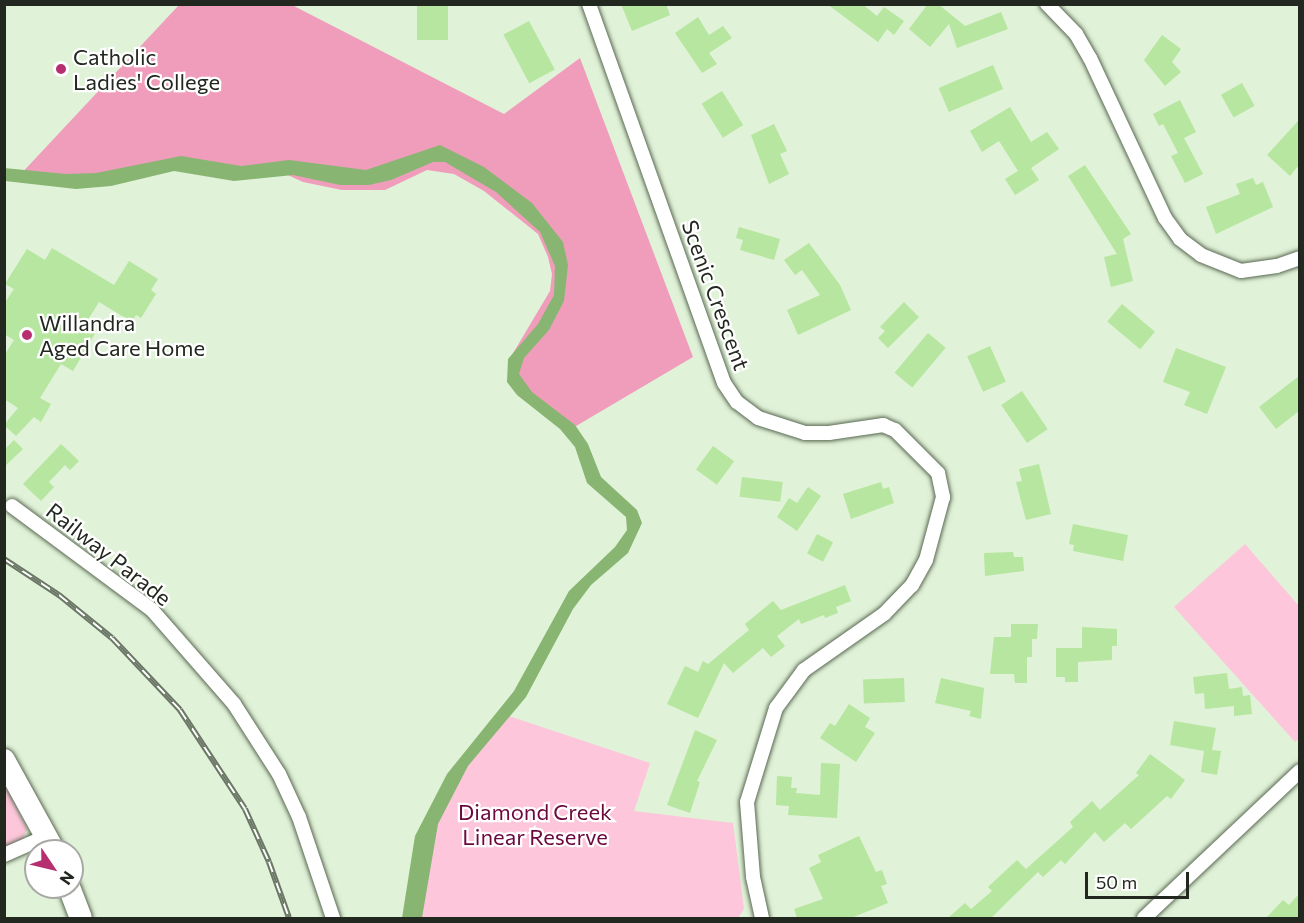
<!DOCTYPE html>
<style>
body{margin:0}
#map{position:relative;width:1304px;height:923px;overflow:hidden;background:#e0f2d8;font-family:Commissioner,sans-serif}
div>[style]{position:absolute}
.green>*{inset:0;background:#fec6da}
.forest>*{inset:0;background:#f09dbc}
.water>*{inset:0;background:#88b571}
.building>*{inset:0;background:#b6e69f;transform-origin:0 0}
.roads{filter:drop-shadow(0 0 2px #5a6953) drop-shadow(0 0 2px #5a6953)}
.street>*{height:14px;margin:-7px;padding:0 7px;transform-origin:7px;border-radius:7px;background:#fff}
.primary>*{height:22px;margin:-11px;padding:0 11px;transform-origin:11px;border-radius:11px;background:#fff}
.rail>*{height:6px;margin-top:-3px;transform-origin:0;background:repeating-linear-gradient(90deg,#fff 0 11px,#6b7666 0 22px);box-sizing:border-box;border-block:2px solid #6b7666}
.dots>*{width:16px;height:16px;translate:-50% -50%;box-sizing:border-box;border:3px solid #fff;border-radius:50%}
span{translate:-50% -50%;white-space:nowrap;text-align:center;line-height:1.15;-webkit-text-stroke:4.5px #fff;paint-order:stroke}
.poi-label{font-size:22px;color:#22281f}
.left{translate:0 -50%;text-align:left}
.street-label{font-size:22px;color:#22281f}
.park-label{font-size:22px;color:#6b083e}
.frame{position:absolute;inset:0;border:6px solid #22281f;pointer-events:none}
.north{position:absolute;left:24px;top:839px;width:60px;height:60px;box-sizing:border-box;background:#fff;border:2px solid #a7a9a5;border-radius:50%;rotate:125deg;font-size:16px;font-weight:700;line-height:24px;text-align:center;color:#22281f}
.north::after{content:'';display:block;margin:auto;width:21px;height:27px;background:#b62f71;clip-path:polygon(50% 0,100% 100%,50% 72%,0 100%)}
.scale{position:absolute;left:1085px;top:872px;width:104px;height:27px;box-sizing:border-box;border:3px solid #22281f;border-top:0;padding-left:8px;font-size:18px;line-height:21px;white-space:nowrap;color:#22281f;-webkit-text-stroke:4px #fff;paint-order:stroke}
</style>
<div id="map">
<div class="green">
<div style="clip-path:polygon(1245px 544px,1299px 606px,1300px 738px,1295px 742px,1174px 607px)"></div>
<div style="clip-path:polygon(509px 716px,650px 763px,634px 811px,733px 823px,744px 909px,738px 918px,414px 918px,440px 796px)"></div>
<div style="clip-path:polygon(4px 782px,27px 829px,22px 840px,4px 848px)"></div>
</div>
<div class="forest">
<div style="clip-path:polygon(179px 5px,292px 5px,504px 114px,580px 58px,693px 357px,571px 429px,528px 401px,509px 360px,550px 291px,552px 274px,548px 257px,538px 234px,484px 191px,454px 174px,427px 170px,385px 190px,342px 190px,303px 182px,279px 171px,192px 165px,131px 179px,18px 177px)"></div>
</div>
<div class="water">
<div style="clip-path:polygon(440px 145px,484px 167px,532px 203px,563px 242px,568px 265px,564px 301px,549px 330px,524px 358px,519px 374px,532px 392px,575px 425px,588px 444px,601px 477px,637px 510px,642px 523px,628px 553px,591px 585px,573px 609px,526px 697px,468px 766px,438px 824px,422px 918px,402px 918px,415px 836px,447px 774px,514px 691px,569px 591px,615px 547px,627px 530px,626px 517px,587px 483px,575px 447px,560px 429px,517px 395px,507px 382px,508px 359px,538px 324px,554px 295px,555px 266px,540px 232px,496px 192px,445px 162px,433px 162px,391px 180px,369px 185px,340px 185px,293px 175px,234px 181px,174px 171px,111px 186px,76px 189px,5px 181px,4px 168px,66px 174px,96px 173px,181px 156px,241px 166px,289px 160px,366px 170px)"></div>
</div>
<div class="building">
<div style="left:417px;top:4px;width:31px;height:36px"></div>
<div style="clip-path:polygon(621px 4px,666px 4px,670px 15px,632px 31px)"></div>
<div style="clip-path:polygon(827px 4px,862px 4px,877px 16px,884px 7px,904px 21px,894px 35px,887px 29px,878px 42px)"></div>
<div style="clip-path:polygon(928px 4px,938px 4px,965px 26px,1001px 12px,1008px 29px,957px 48px,949px 24px,930px 47px,909px 29px)"></div>
<div style="clip-path:polygon(698px 17px,709px 35px,723px 26px,732px 38px,709px 53px,717px 64px,702px 73px,675px 33px)"></div>
<div style="left:529px;top:21px;width:55px;height:29px;rotate:62deg"></div>
<div style="clip-path:polygon(1162px 35px,1181px 49px,1172px 62px,1181px 72px,1165px 86px,1144px 60px)"></div>
<div style="left:993px;top:65px;width:26px;height:59px;rotate:67deg"></div>
<div style="left:1242px;top:83px;width:26px;height:24px;rotate:61deg"></div>
<div style="left:722px;top:91px;width:40px;height:24px;rotate:58deg"></div>
<div style="clip-path:polygon(1180px 100px,1196px 132px,1184px 138px,1203px 174px,1185px 183px,1171px 156px,1178px 153px,1163px 124px,1159px 126px,1153px 114px)"></div>
<div style="clip-path:polygon(1010px 107px,1031px 142px,1047px 132px,1059px 149px,1031px 168px,1039px 180px,1015px 195px,1005px 179px,1018px 171px,999px 141px,982px 152px,970px 131px)"></div>
<div style="clip-path:polygon(1299px 120px,1299px 165px,1290px 176px,1267px 155px)"></div>
<div style="clip-path:polygon(774px 124px,787px 151px,780px 154px,789px 174px,769px 184px,751px 135px)"></div>
<div style="clip-path:polygon(1085px 165px,1131px 234px,1123px 239px,1133px 281px,1111px 287px,1104px 257px,1117px 254px,1068px 176px)"></div>
<div style="clip-path:polygon(1253px 178px,1256px 185px,1263px 182px,1273px 207px,1216px 234px,1206px 207px,1240px 194px,1236px 184px)"></div>
<div style="clip-path:polygon(739px 227px,780px 239px,774px 260px,740px 250px,743px 240px,736px 238px)"></div>
<div style="clip-path:polygon(809px 243px,840px 285px,851px 310px,798px 335px,787px 310px,820px 295px,802px 270px,795px 275px,784px 260px)"></div>
<div style="clip-path:polygon(52px 248px,114px 285px,129px 261px,158px 279px,151px 290px,156px 294px,141px 318px,136px 315px,132px 322px,99px 302px,86px 323px,97px 330px,73px 371px,61px 364px,40px 398px,51px 404px,41px 422px,34px 417px,16px 436px,4px 425px,18px 408px,4px 399px,4px 356px,14px 340px,4px 334px,4px 304px,14px 289px,5px 284px,27px 249px,45px 260px)"></div>
<div style="clip-path:polygon(904px 302px,919px 317px,888px 348px,878px 338px,885px 331px,880px 327px)"></div>
<div style="left:1122px;top:304px;width:43px;height:23px;rotate:40deg"></div>
<div style="left:928px;top:333px;width:23px;height:52px;rotate:40deg"></div>
<div style="left:990px;top:346px;width:39px;height:25px;rotate:66deg"></div>
<div style="clip-path:polygon(1176px 348px,1226px 367px,1207px 414px,1184px 405px,1190px 392px,1163px 382px)"></div>
<div style="clip-path:polygon(1299px 376px,1299px 411px,1276px 429px,1259px 407px)"></div>
<div style="left:1022px;top:391px;width:46px;height:25px;rotate:56deg"></div>
<div style="clip-path:polygon(14px 440px,23px 449px,4px 467px,4px 450px)"></div>
<div style="clip-path:polygon(61px 444px,79px 461px,70px 470px,65px 465px,49px 482px,54px 487px,41px 501px,23px 484px)"></div>
<div style="left:713px;top:446px;width:26px;height:29px;rotate:36deg"></div>
<div style="clip-path:polygon(1039px 464px,1051px 514px,1026px 520px,1016px 482px,1022px 481px,1019px 469px)"></div>
<div style="left:742px;top:477px;width:41px;height:20px;rotate:7deg"></div>
<div style="clip-path:polygon(881px 482px,883px 489px,889px 487px,894px 503px,851px 519px,843px 494px)"></div>
<div style="clip-path:polygon(808px 487px,821px 496px,797px 531px,777px 517px,789px 498px,797px 503px)"></div>
<div style="clip-path:polygon(1073px 524px,1128px 535px,1123px 561px,1073px 551px,1074px 545px,1069px 544px)"></div>
<div style="left:817px;top:534px;width:18px;height:22px;rotate:27deg"></div>
<div style="clip-path:polygon(1013px 552px,1014px 557px,1023px 557px,1024px 571px,985px 576px,984px 553px)"></div>
<div style="clip-path:polygon(845px 585px,851px 601px,836px 607px,838px 613px,825px 618px,824px 615px,801px 624px,799px 619px,777px 636px,785px 646px,771px 657px,763px 648px,733px 673px,724px 663px,698px 718px,667px 704px,685px 666px,698px 672px,703px 661px,708px 664px,749px 630px,745px 624px,773px 601px,781px 610px)"></div>
<div style="clip-path:polygon(1011px 624px,1038px 624px,1037px 639px,1032px 639px,1032px 657px,1027px 657px,1027px 683px,1015px 683px,1014px 674px,990px 674px,994px 637px,1011px 637px)"></div>
<div style="clip-path:polygon(1082px 627px,1117px 629px,1117px 646px,1112px 646px,1112px 660px,1078px 662px,1078px 682px,1065px 682px,1065px 677px,1056px 677px,1056px 648px,1082px 648px)"></div>
<div style="clip-path:polygon(1227px 673px,1229px 689px,1242px 687px,1243px 696px,1250px 695px,1252px 714px,1234px 716px,1234px 706px,1205px 709px,1204px 693px,1195px 694px,1193px 677px)"></div>
<div style="left:904px;top:678px;width:24px;height:41px;rotate:88deg"></div>
<div style="clip-path:polygon(941px 678px,984px 688px,981px 719px,969px 716px,971px 711px,935px 703px)"></div>
<div style="clip-path:polygon(849px 704px,870px 718px,865px 727px,875px 733px,856px 762px,820px 738px,830px 723px,835px 726px)"></div>
<div style="clip-path:polygon(1174px 721px,1216px 728px,1212px 750px,1221px 751px,1217px 775px,1201px 772px,1204px 751px,1170px 745px)"></div>
<div style="clip-path:polygon(695px 730px,717px 740px,697px 781px,700px 782px,690px 813px,667px 805px)"></div>
<div style="clip-path:polygon(1150px 754px,1185px 780px,1171px 799px,1167px 796px,1131px 829px,1125px 823px,1104px 842px,1095px 832px,1065px 864px,1061px 860px,1043px 877px,1038px 872px,991px 918px,948px 918px,965px 903px,971px 909px,992px 891px,988px 887px,1017px 860px,1026px 869px,1073px 827px,1070px 822px,1092px 801px,1100px 810px,1139px 775px,1136px 773px)"></div>
<div style="clip-path:polygon(821px 763px,840px 764px,837px 818px,788px 815px,789px 806px,776px 805px,777px 776px,792px 777px,791px 788px,797px 788px,796px 793px,820px 795px)"></div>
<div style="clip-path:polygon(859px 836px,876px 872px,882px 870px,887px 884px,881px 886px,888px 903px,851px 918px,797px 918px,794px 909px,823px 899px,809px 868px,821px 862px,818px 855px)"></div>
<div style="clip-path:polygon(1299px 894px,1299px 918px,1266px 918px,1283px 900px,1289px 905px)"></div>
</div>
<div class="roads">
<div class="street">
<div style="left:589px;top:4px;width:402px;rotate:70.4deg"></div>
<div style="left:724px;top:383px;width:23px;rotate:56deg"></div>
<div style="left:737px;top:402px;width:26px;rotate:37deg"></div>
<div style="left:758px;top:418px;width:49px;rotate:17.7deg"></div>
<div style="left:805px;top:433px;width:24px"></div>
<div style="left:829px;top:433px;width:55px;rotate:-8.4deg"></div>
<div style="left:883px;top:425px;width:13px;rotate:23deg"></div>
<div style="left:895px;top:430px;width:61px;rotate:45deg"></div>
<div style="left:938px;top:473px;width:25px;rotate:78deg"></div>
<div style="left:943px;top:497px;width:65px;rotate:105.1deg"></div>
<div style="left:926px;top:560px;width:29px;rotate:119deg"></div>
<div style="left:912px;top:585px;width:40px;rotate:134deg"></div>
<div style="left:884px;top:614px;width:98px;rotate:145deg"></div>
<div style="left:804px;top:670px;width:47px;rotate:126.4deg"></div>
<div style="left:776px;top:708px;width:98px;rotate:107.1deg"></div>
<div style="left:747px;top:802px;width:75px;rotate:85.4deg"></div>
<div style="left:753px;top:877px;width:42px;rotate:77.6deg"></div>
<div style="left:1047px;top:4px;width:42px;rotate:46deg"></div>
<div style="left:1076px;top:34px;width:28px;rotate:60deg"></div>
<div style="left:1090px;top:58px;width:177px;rotate:64.9deg"></div>
<div style="left:1165px;top:218px;width:26px;rotate:54deg"></div>
<div style="left:1180px;top:239px;width:26px;rotate:37deg"></div>
<div style="left:1201px;top:255px;width:43px;rotate:21.8deg"></div>
<div style="left:1241px;top:271px;width:36px;rotate:-8deg"></div>
<div style="left:1277px;top:266px;width:24px;rotate:-19deg"></div>
<div style="left:12px;top:506px;width:174px;rotate:36.6deg"></div>
<div style="left:152px;top:610px;width:125px;rotate:48.9deg"></div>
<div style="left:234px;top:704px;width:83px;rotate:57.3deg"></div>
<div style="left:279px;top:774px;width:47px;rotate:65.1deg"></div>
<div style="left:299px;top:817px;width:107px;rotate:71.4deg"></div>
<div style="left:4px;top:855px;width:47px;rotate:-23.8deg"></div>
<div style="left:1144px;top:918px;width:214px;rotate:-43.3deg"></div>
</div>
<div class="primary">
<div style="left:4px;top:760px;width:104px;rotate:61.2deg"></div>
<div style="left:69px;top:887px;width:33px;rotate:69deg"></div>
</div>
</div>
<div class="rail">
<div style="left:4px;top:559px;width:66px;rotate:33.2deg"></div>
<div style="left:59px;top:595px;width:68px;rotate:39.1deg"></div>
<div style="left:112px;top:638px;width:99px;rotate:46.6deg"></div>
<div style="left:180px;top:710px;width:118px;rotate:56.7deg"></div>
<div style="left:245px;top:809px;width:58px;rotate:65.6deg"></div>
<div style="left:269px;top:862px;width:59px;rotate:70.3deg"></div>
</div>
<div class="dots">
<div style="left:61px;top:69px;background:#b62f71"></div>
<div style="left:27px;top:335px;background:#b62f71"></div>
</div>
<div class="poi-label">
<span class="left" style="left:73px;top:69px">Catholic<br>Ladies' College</span>
<span class="left" style="left:39px;top:335px">Willandra<br>Aged Care Home</span>
</div>
<div class="street-label">
<span style="left:716px;top:295px;rotate:70deg">Scenic Crescent</span>
<span style="left:109px;top:554px;rotate:38deg">Railway Parade</span>
</div>
<div class="park-label">
<span style="left:535px;top:824px">Diamond Creek<br>Linear Reserve</span>
</div>
<div class="frame"></div>
<div class="north">N</div>
<div class="scale">50 m</div>
</div>
